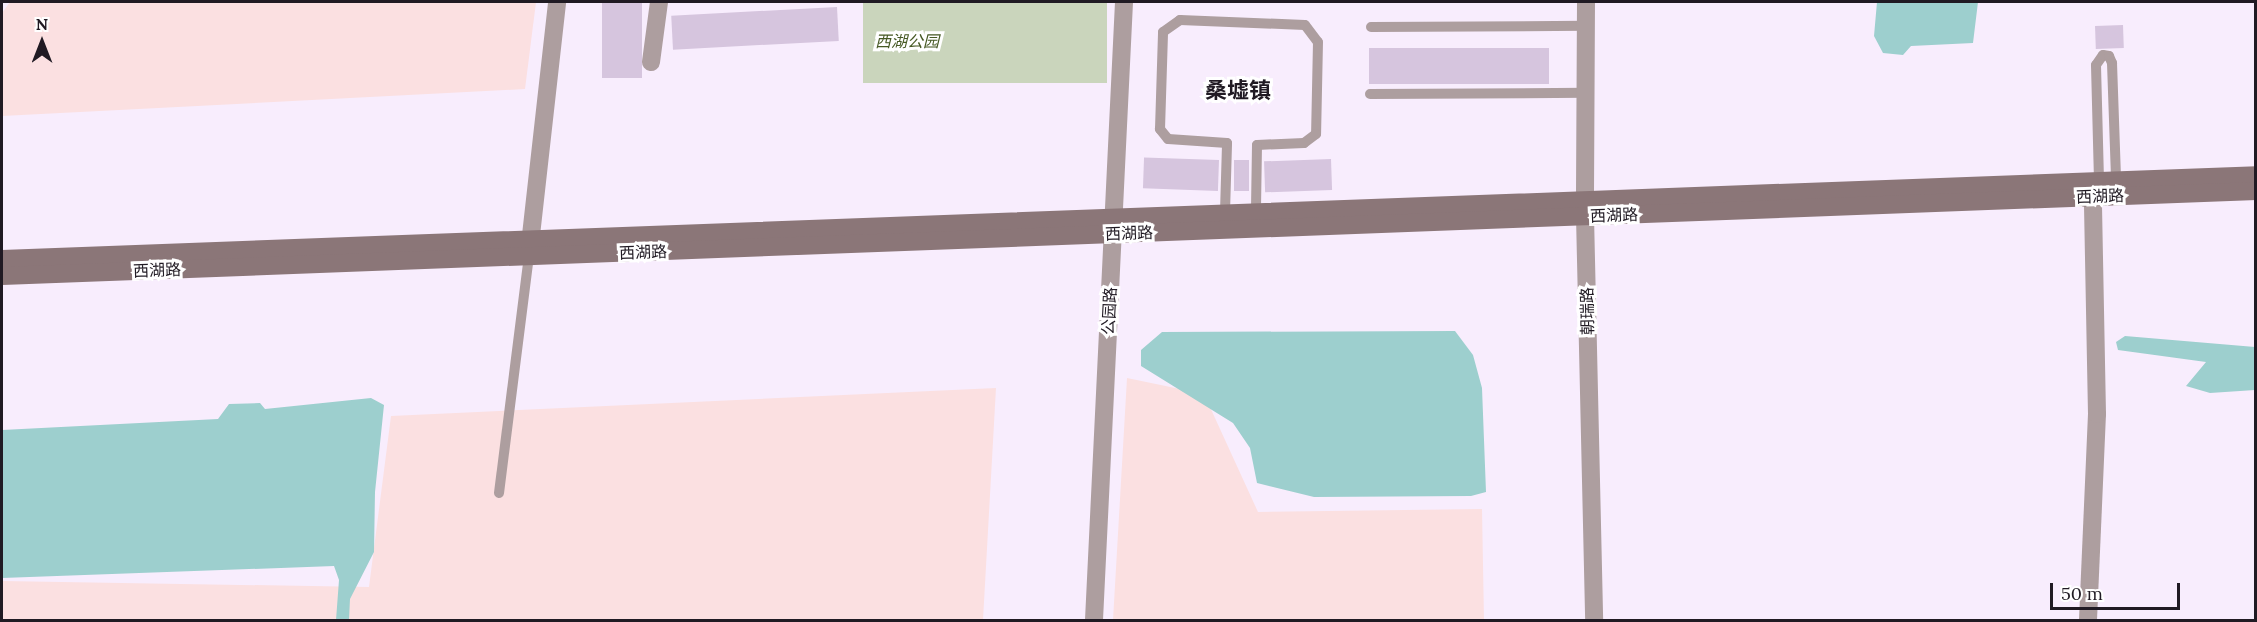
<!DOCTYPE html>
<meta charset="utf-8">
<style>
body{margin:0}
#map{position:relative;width:2257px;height:622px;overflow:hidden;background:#f8edfd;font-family:Lora,"Noto Sans SC",serif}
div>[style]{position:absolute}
.industrial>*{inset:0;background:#fbe0e1}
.green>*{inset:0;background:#cad5bc;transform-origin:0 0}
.water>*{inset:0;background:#9dcfce}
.building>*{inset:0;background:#d6c5de;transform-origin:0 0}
.lane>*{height:10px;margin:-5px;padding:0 5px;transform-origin:5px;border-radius:5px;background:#ad9e9f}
.street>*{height:18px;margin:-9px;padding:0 9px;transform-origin:9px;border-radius:9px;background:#ad9e9f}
.secondary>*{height:18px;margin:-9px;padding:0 9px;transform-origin:9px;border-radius:9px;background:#8b7678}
span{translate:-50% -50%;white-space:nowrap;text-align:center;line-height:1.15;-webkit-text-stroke:6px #fff;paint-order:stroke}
.park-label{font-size:16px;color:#465924;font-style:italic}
.street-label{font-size:16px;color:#201a23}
.district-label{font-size:22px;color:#201a23;font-weight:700}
.frame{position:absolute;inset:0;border:3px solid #201a23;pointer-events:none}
.north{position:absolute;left:12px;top:12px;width:60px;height:60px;-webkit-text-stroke:4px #fff;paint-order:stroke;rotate:0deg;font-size:16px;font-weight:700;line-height:24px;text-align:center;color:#201a23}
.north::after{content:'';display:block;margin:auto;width:21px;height:27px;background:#201a23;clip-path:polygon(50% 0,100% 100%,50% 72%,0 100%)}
.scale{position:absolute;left:2050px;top:583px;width:130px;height:27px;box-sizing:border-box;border:3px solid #201a23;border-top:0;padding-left:8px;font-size:18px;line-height:21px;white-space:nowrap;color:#201a23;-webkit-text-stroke:4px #fff;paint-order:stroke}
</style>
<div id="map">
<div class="industrial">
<div style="clip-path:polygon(10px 2px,536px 2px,525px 89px,2px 116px,2px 13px)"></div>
<div style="clip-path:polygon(1127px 378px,1204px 394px,1258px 512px,1482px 509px,1484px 620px,1113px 620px)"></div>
<div style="clip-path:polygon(996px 388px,983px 620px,2px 620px,2px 581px,369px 587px,391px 416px)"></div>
</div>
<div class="green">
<div style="left:863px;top:2px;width:244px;height:81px"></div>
</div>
<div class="water">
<div style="clip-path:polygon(1877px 2px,1978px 2px,1973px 43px,1911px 46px,1903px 55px,1883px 53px,1874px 36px)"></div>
<div style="clip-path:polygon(1455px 331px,1473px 355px,1482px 388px,1486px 492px,1471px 496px,1314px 497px,1257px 483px,1250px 448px,1233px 423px,1141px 366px,1141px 350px,1162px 332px)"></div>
<div style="clip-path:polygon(2125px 336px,2255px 347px,2255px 390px,2210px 393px,2186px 386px,2206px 362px,2118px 350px,2116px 342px)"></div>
<div style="clip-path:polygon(371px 398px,384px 405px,375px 492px,374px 552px,350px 599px,349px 620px,336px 620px,339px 580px,334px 566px,2px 578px,2px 430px,218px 419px,229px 404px,260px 403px,265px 409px)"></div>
</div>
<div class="building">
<div style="left:602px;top:2px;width:40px;height:76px"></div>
<div style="left:837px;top:7px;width:34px;height:166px;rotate:87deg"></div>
<div style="left:2123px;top:25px;width:23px;height:28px;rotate:88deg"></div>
<div style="left:1369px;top:48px;width:180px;height:36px"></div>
<div style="left:1331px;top:159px;width:31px;height:67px;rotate:88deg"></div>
<div style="left:1219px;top:160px;width:31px;height:75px;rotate:92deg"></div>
<div style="left:1234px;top:160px;width:15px;height:31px"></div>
</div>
<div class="lane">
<div style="left:1371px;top:27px;width:215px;rotate:-0.3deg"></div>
<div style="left:1370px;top:94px;width:216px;rotate:-0.3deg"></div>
<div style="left:2099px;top:180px;width:115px;rotate:-91.5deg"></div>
<div style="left:2096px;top:65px;width:12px;rotate:-55deg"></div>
<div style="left:2103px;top:55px;width:6px;rotate:9deg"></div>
<div style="left:2109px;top:56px;width:8px;rotate:67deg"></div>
<div style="left:2112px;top:63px;width:117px;rotate:88deg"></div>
<div style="left:1225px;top:212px;width:69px;rotate:-88.3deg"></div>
<div style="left:1227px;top:143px;width:59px;rotate:-176.1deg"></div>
<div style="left:1168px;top:139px;width:13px;rotate:-129deg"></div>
<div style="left:1160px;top:129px;width:97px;rotate:-88.2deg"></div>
<div style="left:1163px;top:32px;width:21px;rotate:-35deg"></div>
<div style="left:1180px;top:20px;width:125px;rotate:2.3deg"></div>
<div style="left:1305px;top:25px;width:21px;rotate:53deg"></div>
<div style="left:1318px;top:42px;width:92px;rotate:91.2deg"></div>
<div style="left:1316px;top:134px;width:15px;rotate:143deg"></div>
<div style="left:1304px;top:143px;width:47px;rotate:177.6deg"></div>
<div style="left:1257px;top:145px;width:66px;rotate:90.9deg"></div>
<div style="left:499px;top:493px;width:239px;rotate:-82.8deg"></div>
</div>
<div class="street">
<div style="left:1586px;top:2px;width:214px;rotate:90.3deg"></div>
<div style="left:1585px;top:216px;width:404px;rotate:88.7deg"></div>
<div style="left:651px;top:62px;width:61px;rotate:-82.4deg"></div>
<div style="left:529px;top:253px;width:253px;rotate:-83.6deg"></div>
<div style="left:1094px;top:620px;width:619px;rotate:-87.22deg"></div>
<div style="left:2088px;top:620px;width:206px;rotate:-87.5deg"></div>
<div style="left:2097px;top:414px;width:218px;rotate:-91.1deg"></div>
</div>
<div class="secondary">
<div style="left:2px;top:259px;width:2256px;rotate:-2.13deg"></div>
<div style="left:2px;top:276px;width:2256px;rotate:-2.16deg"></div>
</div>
<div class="park-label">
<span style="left:907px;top:41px">西湖公园</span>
</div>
<div class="street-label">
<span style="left:2100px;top:196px;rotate:-2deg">西湖路</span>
<span style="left:1614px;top:215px;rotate:-2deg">西湖路</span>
<span style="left:1129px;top:233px;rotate:-2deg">西湖路</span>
<span style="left:643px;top:252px;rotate:-2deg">西湖路</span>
<span style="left:157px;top:270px;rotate:-2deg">西湖路</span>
<span style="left:1109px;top:311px;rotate:-87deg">公园路</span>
<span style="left:1587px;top:311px;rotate:-91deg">朝瑞路</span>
</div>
<div class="district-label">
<span style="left:1238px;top:91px">桑墟镇</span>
</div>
<div class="frame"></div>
<div class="north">N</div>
<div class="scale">50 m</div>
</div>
